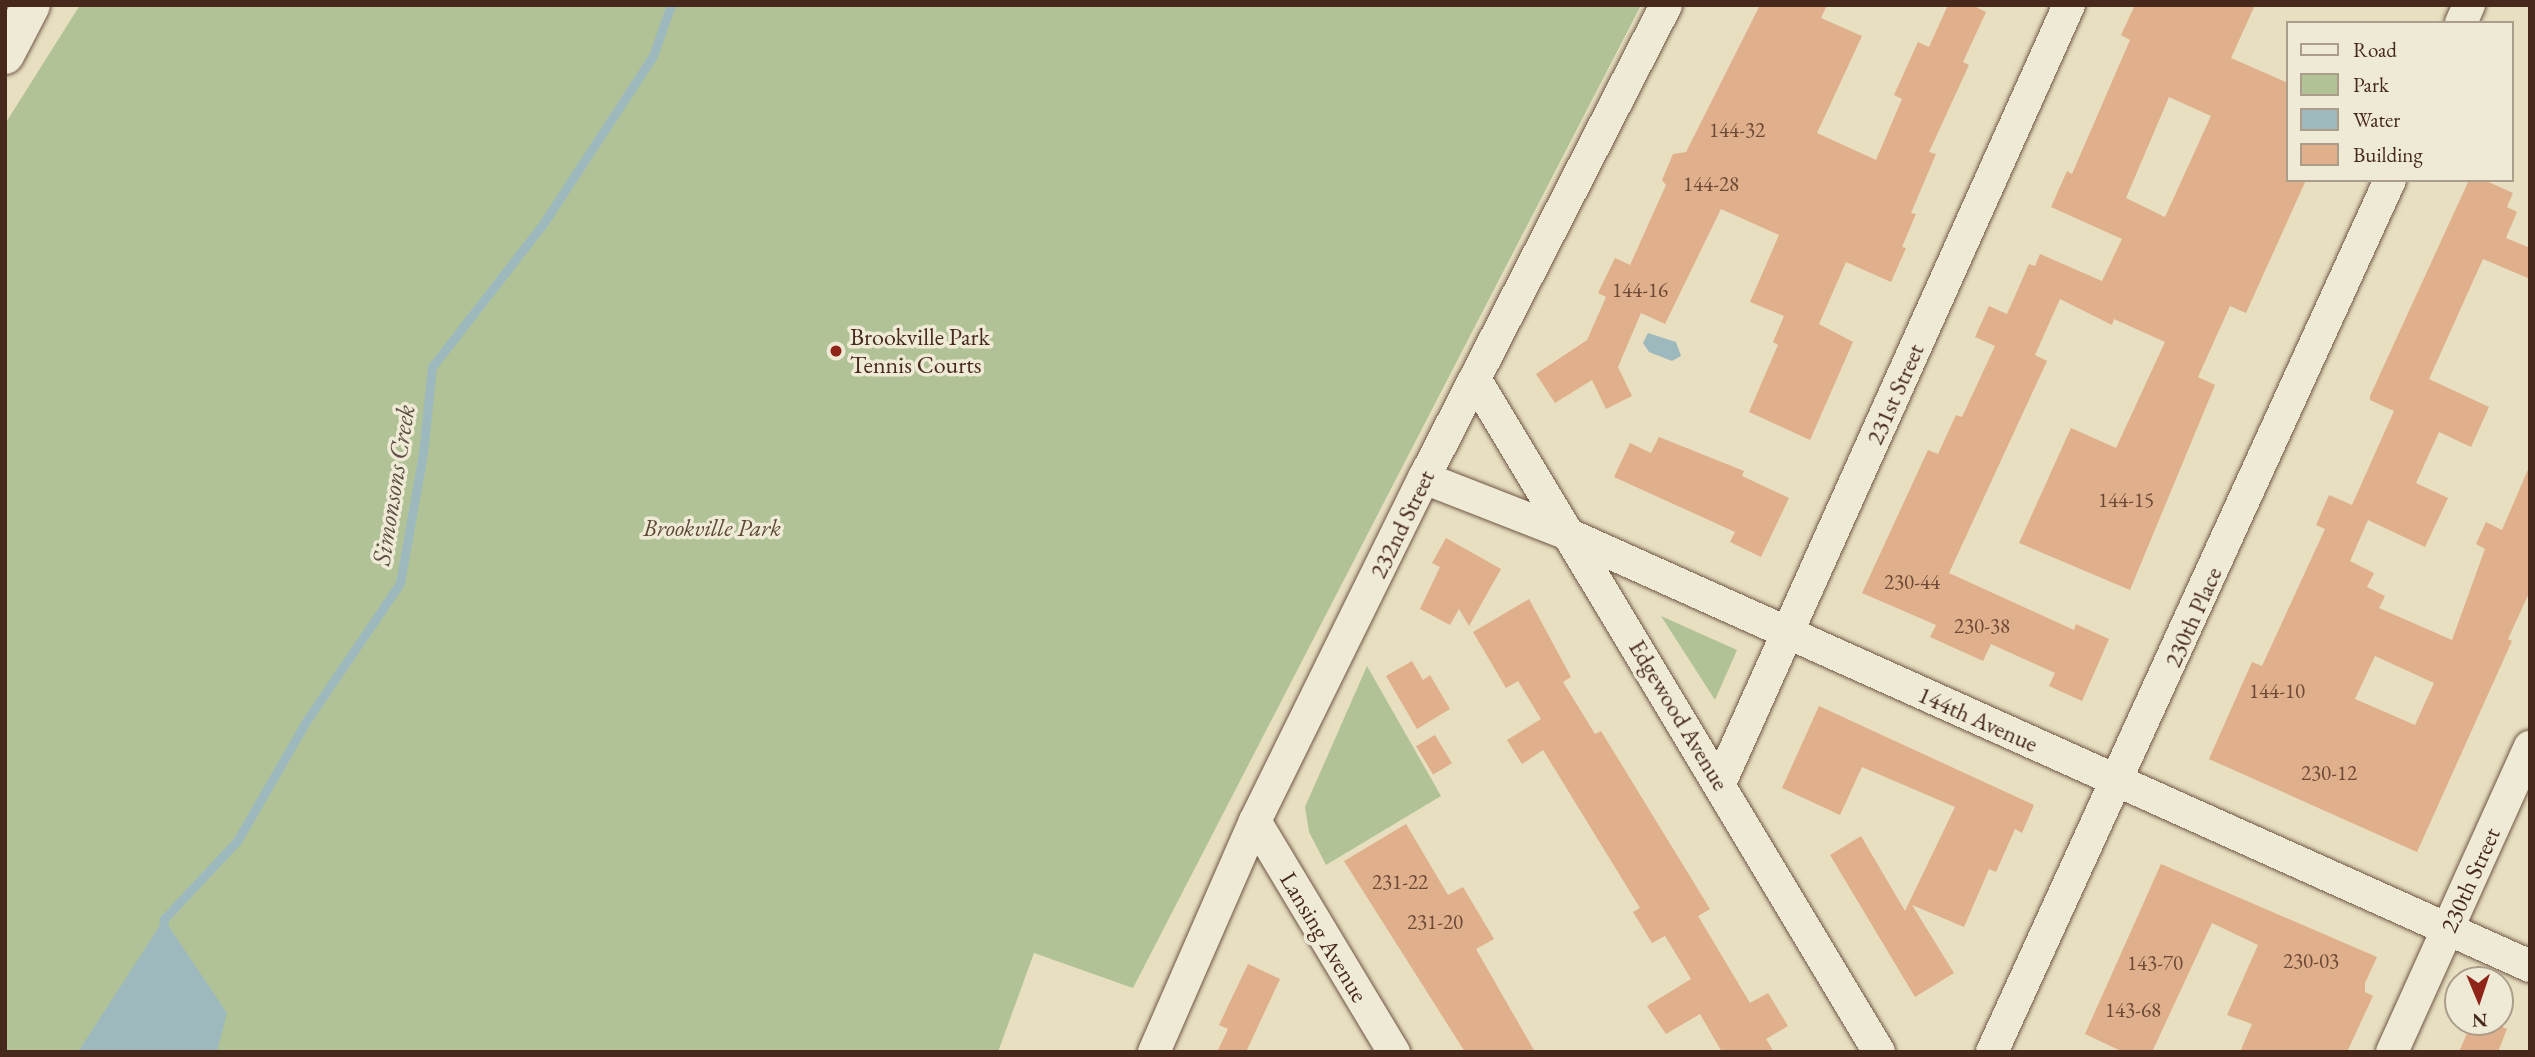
<!DOCTYPE html>
<style>
body{margin:0}
#map{position:relative;width:2535px;height:1057px;overflow:hidden;background:#e7dfc0;font-family:"EB Garamond",serif}
div>[style]{position:absolute}
.green>*{inset:0;background:#b1c396}
.water>*{inset:0;background:#9db9be}
.stream>*{height:9px;margin:-4.5px;padding:0 4.5px;transform-origin:4.5px;border-radius:4.5px;background:#9db9be}
.building>*{inset:0;background:#e0af8b;transform-origin:0 0}
.roads{filter:drop-shadow(0 0 2px #6f5644) drop-shadow(0 0 2px #6f5644)}
.minor>*{height:32px;margin:-16px;padding:0 16px;transform-origin:16px;border-radius:16px;background:#efead6}
.tertiary>*{height:38px;margin:-19px;padding:0 19px;transform-origin:19px;border-radius:19px;background:#efead6}
.dots>*{width:19px;height:19px;translate:-50% -50%;box-sizing:border-box;border:4px solid #efead6;border-radius:50%}
span{translate:-50% -50%;white-space:nowrap;text-align:center;line-height:1.15;-webkit-text-stroke:7px #efead6;paint-order:stroke}
.number-label{font-size:21px;color:#6d4a37}
.number-label span{-webkit-text-stroke-width:0}
.poi-label{font-size:24px;color:#47291b}
.left{translate:0 -50%;text-align:left}
.street-label{font-size:24px;color:#47291b}
.park-label{font-size:24px;color:#5c4834;font-style:italic}
.water-label{font-size:26px;color:#5c4d44;font-style:italic}
.frame{position:absolute;inset:0;border:7px solid #47291b;pointer-events:none}
.legend{position:absolute;left:2286px;top:21px;width:228px;height:161px;box-sizing:border-box;background:#efead6;border:2px solid #ac9d8b;margin:0;padding:9px 12px;list-style:none;font-size:21px;color:#47291b}
.legend li{display:flex;align-items:center;gap:14px;height:35px}
.legend b{width:35px;border:2px solid #ac9d8b}
.north{position:absolute;left:2444px;top:966px;width:70px;height:70px;box-sizing:border-box;background:#efead6;border:2px solid #ac9d8b;border-radius:50%;rotate:178deg;font-size:19px;font-weight:700;line-height:28px;text-align:center;color:#47291b}
.north::after{content:'';display:block;margin:auto;width:24px;height:32px;background:#8f2418;clip-path:polygon(50% 0,100% 100%,50% 72%,0 100%)}
</style>
<div id="map">
<div class="green">
<div style="clip-path:polygon(80px 5px,1641px 5px,1133px 988px,1034px 953px,998px 1052px,5px 1052px,5px 124px)"></div>
<div style="clip-path:polygon(1661px 616px,1737px 650px,1715px 700px)"></div>
<div style="clip-path:polygon(1367px 666px,1441px 796px,1326px 865px,1309px 832px,1305px 807px)"></div>
</div>
<div class="water">
<div style="clip-path:polygon(1648px 333px,1676px 342px,1681px 356px,1672px 361px,1649px 352px,1643px 343px)"></div>
<div style="clip-path:polygon(164px 919px,227px 1013px,217px 1052px,78px 1052px)"></div>
</div>
<div class="stream">
<div style="left:163px;top:931px;width:12px;rotate:-85deg"></div>
<div style="left:164px;top:919px;width:107px;rotate:-46.9deg"></div>
<div style="left:237px;top:841px;width:136px;rotate:-60deg"></div>
<div style="left:305px;top:723px;width:169px;rotate:-55.8deg"></div>
<div style="left:400px;top:583px;width:131px;rotate:-79.9deg"></div>
<div style="left:423px;top:454px;width:87px;rotate:-84.1deg"></div>
<div style="left:432px;top:367px;width:181px;rotate:-52.2deg"></div>
<div style="left:543px;top:224px;width:201px;rotate:-56.8deg"></div>
<div style="left:653px;top:56px;width:54px;rotate:-70.6deg"></div>
</div>
<div class="building">
<div style="clip-path:polygon(1760px 5px,1827px 5px,1821px 18px,1862px 36px,1817px 133px,1876px 160px,1902px 99px,1894px 95px,1918px 42px,1929px 47px,1948px 5px,1972px 5px,1986px 12px,1963px 62px,1969px 65px,1929px 152px,1936px 154px,1911px 213px,1916px 214px,1902px 247px,1906px 248px,1891px 282px,1846px 262px,1819px 324px,1853px 342px,1810px 440px,1749px 412px,1778px 345px,1773px 342px,1784px 316px,1750px 302px,1779px 235px,1721px 209px,1665px 324px,1641px 313px,1618px 367px,1632px 396px,1606px 409px,1592px 380px,1555px 403px,1536px 374px,1587px 340px,1606px 297px,1598px 293px,1615px 258px,1630px 265px,1666px 185px,1662px 180px,1673px 154px,1686px 152px)"></div>
<div style="clip-path:polygon(evenodd,2135px 5px,2255px 5px,2231px 58px,2288px 83px,2288px 180px,2306px 180px,2246px 313px,2230px 306px,2198px 377px,2215px 385px,2130px 590px,2019px 543px,2071px 428px,2116px 448px,2165px 342px,2114px 319px,2112px 325px,2060px 299px,2035px 355px,2047px 361px,1949px 573px,2074px 630px,2076px 624px,2109px 639px,2082px 701px,2049px 686px,2055px 673px,1991px 644px,1983px 661px,1930px 637px,1936px 625px,1862px 593px,1928px 450px,1938px 454px,1956px 415px,1962px 417px,1995px 346px,1975px 337px,1989px 306px,2007px 314px,2029px 264px,2035px 266px,2040px 254px,2102px 281px,2122px 239px,2051px 207px,2067px 171px,2072px 174px,2130px 40px,2121px 35px,2135px 5px,2169px 97px,2211px 116px,2165px 217px,2126px 198px,2169px 97px)"></div>
<div style="clip-path:polygon(evenodd,2469px 180px,2484px 180px,2513px 193px,2507px 207px,2517px 212px,2506px 238px,2530px 248px,2530px 279px,2483px 259px,2429px 379px,2489px 407px,2471px 447px,2439px 432px,2416px 483px,2448px 498px,2425px 547px,2368px 520px,2350px 561px,2374px 573px,2367px 587px,2385px 596px,2379px 608px,2452px 640px,2485px 549px,2476px 544px,2486px 522px,2502px 530px,2530px 465px,2530px 591px,2508px 639px,2512px 641px,2417px 852px,2209px 759px,2252px 662px,2262px 666px,2325px 529px,2316px 525px,2329px 495px,2352px 505px,2394px 411px,2370px 400px,2370px 396px,2469px 180px,2375px 656px,2434px 683px,2415px 725px,2355px 699px,2375px 656px)"></div>
<div style="clip-path:polygon(1659px 437px,1744px 471px,1742px 476px,1789px 498px,1761px 557px,1730px 542px,1735px 532px,1614px 477px,1630px 443px,1651px 453px)"></div>
<div style="clip-path:polygon(1446px 538px,1501px 569px,1469px 626px,1459px 609px,1450px 625px,1420px 609px,1440px 567px,1432px 563px)"></div>
<div style="clip-path:polygon(1529px 599px,1571px 677px,1563px 682px,1595px 734px,1601px 731px,1710px 909px,1698px 916px,1750px 1003px,1768px 993px,1788px 1026px,1766px 1039px,1774px 1052px,1722px 1052px,1700px 1014px,1666px 1034px,1647px 1006px,1691px 979px,1665px 936px,1652px 943px,1633px 912px,1640px 908px,1543px 750px,1522px 764px,1507px 740px,1541px 719px,1518px 681px,1506px 688px,1473px 632px)"></div>
<div style="clip-path:polygon(1412px 661px,1423px 680px,1430px 675px,1450px 709px,1417px 729px,1386px 676px)"></div>
<div style="clip-path:polygon(1819px 706px,2034px 805px,2022px 833px,2015px 829px,1996px 872px,1989px 869px,1964px 927px,1912px 905px,1954px 973px,1915px 997px,1830px 855px,1861px 836px,1905px 911px,1955px 807px,1862px 767px,1840px 815px,1782px 788px)"></div>
<div style="left:1435px;top:735px;width:33px;height:22px;rotate:59deg"></div>
<div style="clip-path:polygon(1406px 824px,1448px 895px,1463px 887px,1494px 939px,1476px 949px,1535px 1052px,1465px 1052px,1344px 861px)"></div>
<div style="clip-path:polygon(2161px 864px,2377px 957px,2365px 983px,2365px 992px,2373px 996px,2347px 1052px,2240px 1052px,2252px 1024px,2227px 1015px,2258px 945px,2212px 923px,2152px 1052px,2123px 1052px,2085px 1034px)"></div>
<div style="clip-path:polygon(1248px 964px,1280px 979px,1246px 1052px,1217px 1052px,1228px 1029px,1219px 1025px)"></div>
<div style="clip-path:polygon(2472px 1022px,2491px 1022px,2507px 1029px,2498px 1052px,2459px 1052px)"></div>
</div>
<div class="roads">
<div class="minor">
<div style="left:2461px;top:23px;width:20px;rotate:-66deg"></div>
<div style="left:1475px;top:379px;width:785px;rotate:59.02deg"></div>
<div style="left:1424px;top:478px;width:157px;rotate:21.3deg"></div>
<div style="left:1570px;top:535px;width:1052px;rotate:24.18deg"></div>
<div style="left:1720px;top:783px;width:853px;rotate:-65.84deg"></div>
<div style="left:1255px;top:821px;width:270px;rotate:59deg"></div>
<div style="left:1154px;top:1052px;width:252px;rotate:-66.4deg"></div>
<div style="left:1255px;top:821px;width:382px;rotate:-63.8deg"></div>
<div style="left:1424px;top:478px;width:531px;rotate:-62.9deg"></div>
<div style="left:1992px;top:1052px;width:959px;rotate:-65.47deg"></div>
<div style="left:2392px;top:1052px;width:335px;rotate:-65.7deg"></div>
</div>
<div class="tertiary">
<div style="left:5px;top:55px;width:56px;rotate:-62.5deg"></div>
</div>
</div>
<div class="dots">
<div style="left:836px;top:351px;background:#8f2418"></div>
</div>
<div class="number-label">
<span style="left:1737px;top:130px">144-32</span>
<span style="left:1711px;top:184px">144-28</span>
<span style="left:1640px;top:290px">144-16</span>
<span style="left:2126px;top:500px">144-15</span>
<span style="left:1912px;top:582px">230-44</span>
<span style="left:1982px;top:626px">230-38</span>
<span style="left:2277px;top:691px">144-10</span>
<span style="left:2329px;top:773px">230-12</span>
<span style="left:1400px;top:882px">231-22</span>
<span style="left:1435px;top:922px">231-20</span>
<span style="left:2311px;top:961px">230-03</span>
<span style="left:2155px;top:963px">143-70</span>
<span style="left:2133px;top:1010px">143-68</span>
</div>
<div class="poi-label">
<span class="left" style="left:850px;top:351px">Brookville Park<br>Tennis Courts</span>
</div>
<div class="street-label">
<span style="left:1895px;top:394px;rotate:-66deg">231st Street</span>
<span style="left:1402px;top:524px;rotate:-64deg">232nd Street</span>
<span style="left:2193px;top:617px;rotate:-66deg">230th Place</span>
<span style="left:1679px;top:715px;rotate:59deg">Edgewood Avenue</span>
<span style="left:1978px;top:719px;rotate:24deg">144th Avenue</span>
<span style="left:2470px;top:880px;rotate:-66deg">230th Street</span>
<span style="left:1324px;top:937px;rotate:59deg">Lansing Avenue</span>
</div>
<div class="park-label">
<span style="left:712px;top:528px">Brookville Park</span>
</div>
<div class="water-label">
<span style="left:394px;top:485px;rotate:-81deg">Simonsons Creek</span>
</div>
<div class="frame"></div>
<ul class="legend">
<li><b style="height:9px;background:#efead6"></b>Road</li>
<li><b style="height:19px;background:#b1c396"></b>Park</li>
<li><b style="height:19px;background:#9db9be"></b>Water</li>
<li><b style="height:19px;background:#e0af8b"></b>Building</li>
</ul>
<div class="north">N</div>
</div>
